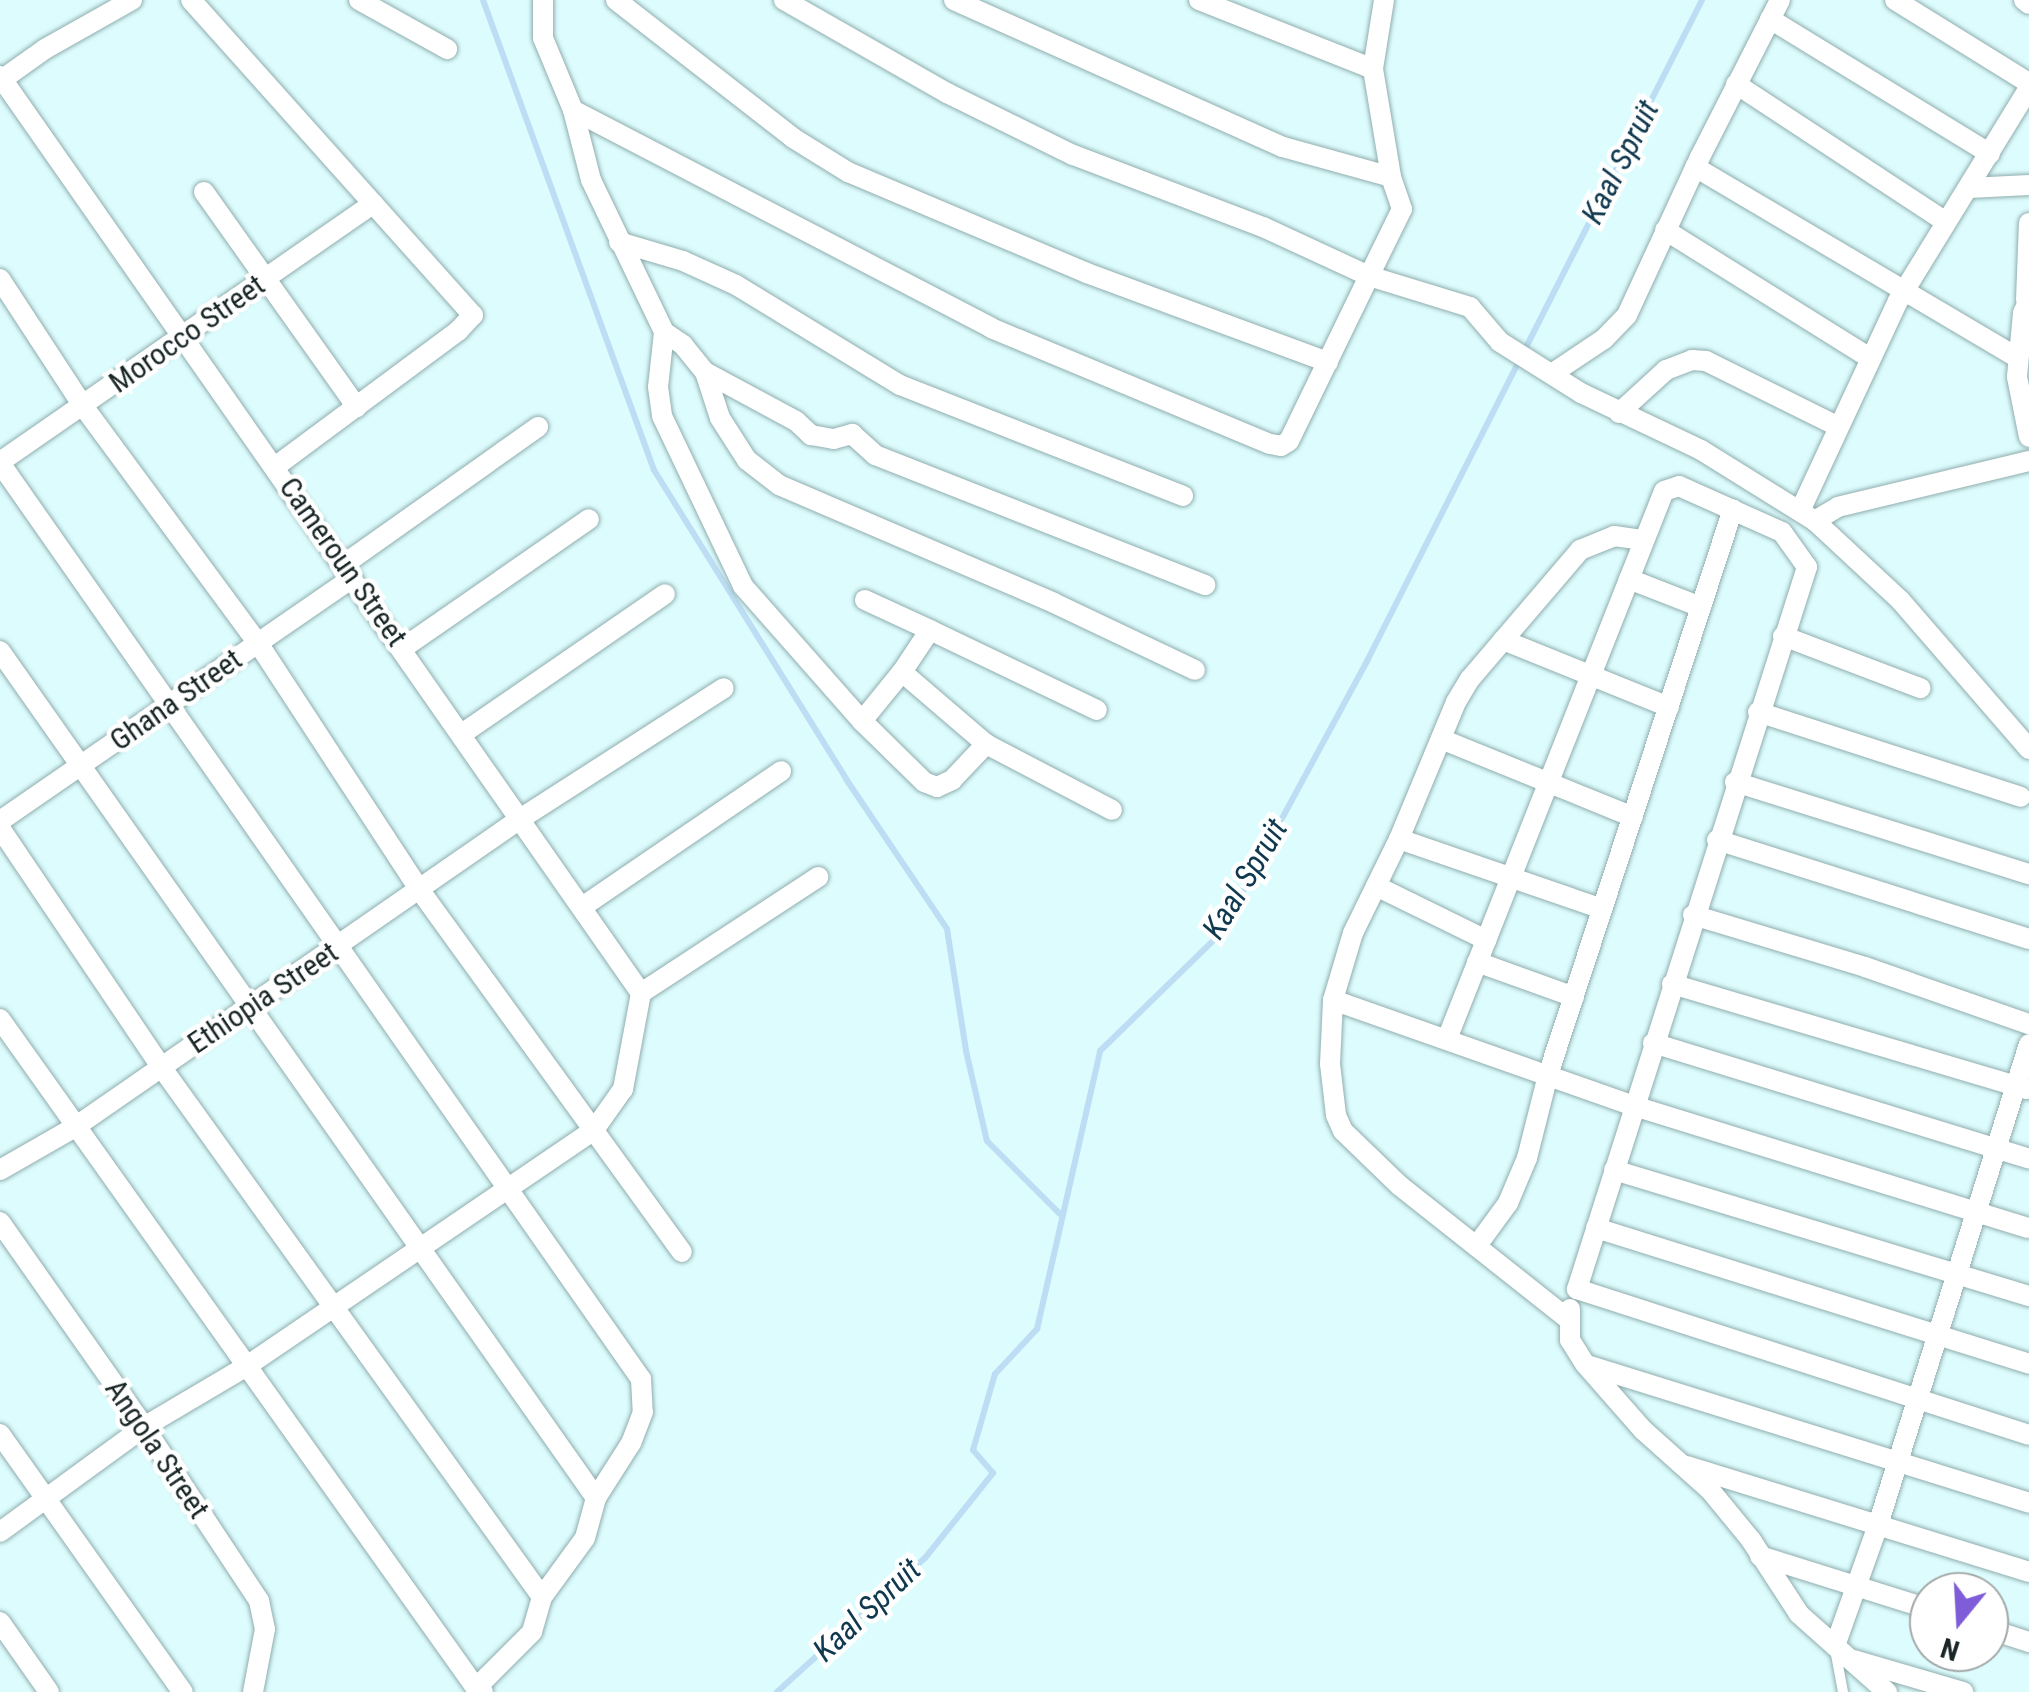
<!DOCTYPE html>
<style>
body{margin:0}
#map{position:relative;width:2029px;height:1692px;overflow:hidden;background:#ddfcfd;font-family:"Roboto Condensed",sans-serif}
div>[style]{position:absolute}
.stream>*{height:6px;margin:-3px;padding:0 3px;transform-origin:3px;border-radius:3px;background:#bcddf3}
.roads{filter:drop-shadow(0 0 2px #90adae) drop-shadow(0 0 2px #90adae)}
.service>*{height:10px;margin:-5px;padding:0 5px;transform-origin:5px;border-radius:5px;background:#fff}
.minor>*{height:20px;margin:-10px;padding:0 10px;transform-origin:10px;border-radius:10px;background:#fff}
span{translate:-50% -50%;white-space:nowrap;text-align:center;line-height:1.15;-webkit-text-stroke:9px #fff;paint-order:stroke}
.street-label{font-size:30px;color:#1a2626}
.water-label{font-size:32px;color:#10384e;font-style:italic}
.north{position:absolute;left:1909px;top:1572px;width:100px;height:100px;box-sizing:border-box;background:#fff;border:2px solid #a3a8a8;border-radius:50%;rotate:198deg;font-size:28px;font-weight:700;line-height:40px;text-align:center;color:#1a2626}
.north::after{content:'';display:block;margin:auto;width:35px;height:45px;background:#7f5dd8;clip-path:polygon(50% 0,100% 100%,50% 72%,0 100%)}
</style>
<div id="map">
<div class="stream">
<div style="left:483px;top:0;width:500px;rotate:70.01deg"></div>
<div style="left:654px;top:470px;width:364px;rotate:58.1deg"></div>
<div style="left:846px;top:779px;width:181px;rotate:56deg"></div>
<div style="left:947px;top:929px;width:123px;rotate:81.1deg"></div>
<div style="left:966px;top:1051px;width:92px;rotate:76.9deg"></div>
<div style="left:987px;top:1141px;width:103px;rotate:45deg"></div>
<div style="left:777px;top:1692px;width:200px;rotate:-42.2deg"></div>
<div style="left:925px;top:1558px;width:109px;rotate:-51.3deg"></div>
<div style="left:993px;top:1473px;width:30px;rotate:-131deg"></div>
<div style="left:973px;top:1450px;width:79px;rotate:-73.9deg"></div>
<div style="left:995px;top:1374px;width:62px;rotate:-47deg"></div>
<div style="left:1037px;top:1329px;width:285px;rotate:-77.2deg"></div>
<div style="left:1100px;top:1051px;width:166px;rotate:-44.3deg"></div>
<div style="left:1219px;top:935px;width:314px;rotate:-61.6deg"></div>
<div style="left:1368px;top:659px;width:739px;rotate:-63.12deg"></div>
</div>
<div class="roads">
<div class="service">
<div style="left:1835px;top:1649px;width:44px;rotate:79.5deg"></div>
</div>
<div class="minor">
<div style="left:191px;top:0;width:423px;rotate:48.2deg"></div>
<div style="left:473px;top:315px;width:22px;rotate:133deg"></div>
<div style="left:458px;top:331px;width:227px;rotate:143.4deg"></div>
<div style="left:359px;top:0;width:101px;rotate:29.1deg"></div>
<div style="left:543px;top:0;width:38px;rotate:90deg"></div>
<div style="left:543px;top:38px;width:78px;rotate:67.4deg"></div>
<div style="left:573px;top:110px;width:72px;rotate:75.6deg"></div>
<div style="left:591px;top:180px;width:169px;rotate:64.3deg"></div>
<div style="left:664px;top:332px;width:55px;rotate:96.2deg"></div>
<div style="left:658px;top:387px;width:29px;rotate:82deg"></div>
<div style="left:662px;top:416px;width:188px;rotate:64.5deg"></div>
<div style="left:743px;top:586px;width:180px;rotate:48.6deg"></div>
<div style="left:862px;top:721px;width:87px;rotate:44.5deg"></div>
<div style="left:924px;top:782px;width:14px;rotate:21deg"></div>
<div style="left:937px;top:787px;width:17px;rotate:-25deg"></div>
<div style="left:952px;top:780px;width:50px;rotate:-46.6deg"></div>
<div style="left:986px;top:744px;width:142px;rotate:27.6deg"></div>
<div style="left:616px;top:0;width:224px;rotate:37.9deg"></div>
<div style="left:793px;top:138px;width:65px;rotate:31.7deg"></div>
<div style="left:848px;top:172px;width:259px;rotate:22.9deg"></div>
<div style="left:1087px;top:273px;width:257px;rotate:20.3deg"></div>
<div style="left:954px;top:0;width:360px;rotate:24.1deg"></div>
<div style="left:1283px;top:147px;width:112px;rotate:15.5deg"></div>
<div style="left:1199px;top:0;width:187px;rotate:21.6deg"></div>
<div style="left:1384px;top:0;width:70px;rotate:99.1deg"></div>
<div style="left:1373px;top:69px;width:109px;rotate:80.5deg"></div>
<div style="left:1391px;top:177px;width:34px;rotate:71deg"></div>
<div style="left:1402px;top:209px;width:75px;rotate:116.2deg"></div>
<div style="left:1369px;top:276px;width:106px;rotate:17.1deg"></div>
<div style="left:1470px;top:307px;width:46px;rotate:49.4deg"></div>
<div style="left:1500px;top:342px;width:96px;rotate:32.2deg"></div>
<div style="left:1581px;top:393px;width:133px;rotate:25.4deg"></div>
<div style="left:1701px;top:450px;width:134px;rotate:31.9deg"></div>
<div style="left:1895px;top:0;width:158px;rotate:31.8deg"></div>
<div style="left:2024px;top:0;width:6px;rotate:39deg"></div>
<div style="left:1770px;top:19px;width:258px;rotate:31.5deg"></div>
<div style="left:0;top:76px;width:1119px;rotate:55.05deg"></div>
<div style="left:641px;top:993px;width:98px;rotate:100.6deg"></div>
<div style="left:623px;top:1089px;width:50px;rotate:125.3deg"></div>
<div style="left:594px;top:1130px;width:420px;rotate:145.8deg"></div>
<div style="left:247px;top:1366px;width:120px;rotate:149.4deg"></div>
<div style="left:144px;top:1427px;width:178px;rotate:143.9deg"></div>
<div style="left:0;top:81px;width:55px;rotate:-35.4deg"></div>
<div style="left:45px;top:49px;width:100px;rotate:-29.4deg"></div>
<div style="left:1736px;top:84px;width:251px;rotate:33.3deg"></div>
<div style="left:573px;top:110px;width:471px;rotate:27.5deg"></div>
<div style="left:991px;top:328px;width:302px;rotate:22.6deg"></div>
<div style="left:1270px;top:444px;width:11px;rotate:10deg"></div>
<div style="left:1281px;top:446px;width:9px;rotate:-32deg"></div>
<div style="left:1289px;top:441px;width:183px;rotate:-64.1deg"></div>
<div style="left:1369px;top:276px;width:117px;rotate:-155.2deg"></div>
<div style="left:1263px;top:227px;width:203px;rotate:-159.2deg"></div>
<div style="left:1073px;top:155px;width:140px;rotate:-153.8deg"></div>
<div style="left:947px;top:93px;width:188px;rotate:-150.3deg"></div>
<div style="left:1695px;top:167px;width:375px;rotate:30.6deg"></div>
<div style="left:1969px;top:188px;width:60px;rotate:-2.9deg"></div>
<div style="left:204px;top:192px;width:264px;rotate:54.6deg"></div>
<div style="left:1665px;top:230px;width:242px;rotate:32deg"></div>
<div style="left:619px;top:242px;width:67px;rotate:16.5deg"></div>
<div style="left:683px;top:261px;width:58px;rotate:24.4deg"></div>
<div style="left:736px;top:285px;width:192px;rotate:31.4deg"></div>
<div style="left:900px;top:385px;width:304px;rotate:21.4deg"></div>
<div style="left:0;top:279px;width:152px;rotate:56.8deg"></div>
<div style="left:83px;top:406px;width:295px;rotate:53.6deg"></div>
<div style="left:258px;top:643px;width:294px;rotate:56.8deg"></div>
<div style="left:419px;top:889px;width:448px;rotate:54.1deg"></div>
<div style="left:2026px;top:300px;width:77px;rotate:-87.8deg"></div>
<div style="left:2029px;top:300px;width:14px;rotate:115deg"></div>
<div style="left:2023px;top:313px;width:64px;rotate:95.4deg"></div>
<div style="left:2017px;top:377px;width:61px;rotate:78.7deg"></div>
<div style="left:664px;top:332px;width:23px;rotate:34deg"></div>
<div style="left:683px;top:345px;width:35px;rotate:51deg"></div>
<div style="left:705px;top:372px;width:103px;rotate:28.3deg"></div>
<div style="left:796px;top:421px;width:21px;rotate:43deg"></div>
<div style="left:811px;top:435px;width:23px;rotate:10deg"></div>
<div style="left:834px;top:439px;width:19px;rotate:-16deg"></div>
<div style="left:852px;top:434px;width:31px;rotate:42deg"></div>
<div style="left:875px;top:455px;width:355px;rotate:21.5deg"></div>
<div style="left:705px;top:372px;width:48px;rotate:71.9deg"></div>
<div style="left:720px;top:418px;width:50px;rotate:57.3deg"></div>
<div style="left:747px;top:460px;width:41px;rotate:38deg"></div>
<div style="left:779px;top:485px;width:299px;rotate:23.2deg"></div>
<div style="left:1054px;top:603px;width:156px;rotate:25.4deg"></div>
<div style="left:1553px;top:373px;width:61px;rotate:-33.7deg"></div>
<div style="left:1604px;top:339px;width:33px;rotate:-46deg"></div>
<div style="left:1627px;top:315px;width:174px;rotate:-65.2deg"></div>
<div style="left:1700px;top:157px;width:176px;rotate:-63deg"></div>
<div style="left:1619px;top:413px;width:64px;rotate:-42.5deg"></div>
<div style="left:1666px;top:370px;width:28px;rotate:-21deg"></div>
<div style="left:1692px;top:360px;width:14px;rotate:4deg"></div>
<div style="left:1706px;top:361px;width:146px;rotate:26.4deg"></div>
<div style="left:2029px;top:461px;width:196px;rotate:166.5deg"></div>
<div style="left:1838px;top:507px;width:27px;rotate:149deg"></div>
<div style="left:1815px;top:521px;width:116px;rotate:42.9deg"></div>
<div style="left:1900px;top:600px;width:197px;rotate:49.1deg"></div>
<div style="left:0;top:462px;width:454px;rotate:-34.7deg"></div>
<div style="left:0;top:463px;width:1118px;rotate:55.02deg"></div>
<div style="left:641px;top:1379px;width:33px;rotate:87deg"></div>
<div style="left:643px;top:1412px;width:33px;rotate:111deg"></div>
<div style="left:631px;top:1443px;width:65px;rotate:122.5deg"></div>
<div style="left:596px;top:1498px;width:41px;rotate:105.4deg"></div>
<div style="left:585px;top:1538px;width:73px;rotate:126.1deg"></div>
<div style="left:542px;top:1597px;width:36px;rotate:106deg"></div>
<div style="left:532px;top:1632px;width:79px;rotate:135deg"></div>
<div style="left:476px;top:1688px;width:8px;rotate:30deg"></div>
<div style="left:1800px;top:511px;width:232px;rotate:-65deg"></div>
<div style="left:1898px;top:301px;width:250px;rotate:-58.4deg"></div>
<div style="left:343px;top:565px;width:239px;rotate:-35.3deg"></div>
<div style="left:1629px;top:579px;width:77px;rotate:21.3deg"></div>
<div style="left:865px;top:600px;width:72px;rotate:24.8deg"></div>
<div style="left:1783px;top:636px;width:147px;rotate:20.8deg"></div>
<div style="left:1503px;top:640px;width:179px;rotate:22deg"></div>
<div style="left:403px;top:648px;width:226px;rotate:-34.7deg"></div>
<div style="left:0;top:651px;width:1036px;rotate:54.87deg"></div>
<div style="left:902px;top:672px;width:50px;rotate:-56.3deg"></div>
<div style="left:930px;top:630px;width:185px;rotate:25.6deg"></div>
<div style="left:1758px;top:712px;width:276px;rotate:17.9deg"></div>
<div style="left:862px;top:721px;width:63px;rotate:-50.8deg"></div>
<div style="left:902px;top:672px;width:111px;rotate:40.6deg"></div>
<div style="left:463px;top:733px;width:245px;rotate:-34.5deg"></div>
<div style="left:1441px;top:739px;width:207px;rotate:22.1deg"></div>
<div style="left:1735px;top:782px;width:308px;rotate:17.4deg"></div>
<div style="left:0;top:821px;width:428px;rotate:-34.6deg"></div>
<div style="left:0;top:828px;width:290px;rotate:56deg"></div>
<div style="left:162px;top:1068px;width:651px;rotate:54.31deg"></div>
<div style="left:1399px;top:839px;width:215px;rotate:19deg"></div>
<div style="left:1717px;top:840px;width:327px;rotate:17.6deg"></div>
<div style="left:1376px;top:886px;width:123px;rotate:26.1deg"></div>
<div style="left:582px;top:907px;width:241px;rotate:-34.3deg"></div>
<div style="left:1693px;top:915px;width:180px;rotate:16.8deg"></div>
<div style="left:1865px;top:967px;width:174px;rotate:19.2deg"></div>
<div style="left:1477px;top:962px;width:103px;rotate:19.8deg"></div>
<div style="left:1672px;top:984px;width:370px;rotate:16.5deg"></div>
<div style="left:641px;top:993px;width:212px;rotate:-33.2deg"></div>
<div style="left:1333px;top:1000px;width:319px;rotate:19.4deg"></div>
<div style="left:1634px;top:1106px;width:413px;rotate:17.2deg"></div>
<div style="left:0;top:1019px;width:821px;rotate:54.57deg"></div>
<div style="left:1447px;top:1039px;width:589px;rotate:-68.4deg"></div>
<div style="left:1664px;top:491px;width:16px;rotate:-18deg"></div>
<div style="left:1679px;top:486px;width:113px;rotate:24.1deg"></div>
<div style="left:1782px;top:532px;width:43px;rotate:54.5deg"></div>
<div style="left:1807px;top:567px;width:758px;rotate:107.67deg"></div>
<div style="left:1577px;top:1289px;width:475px;rotate:17.9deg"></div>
<div style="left:1653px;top:1043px;width:393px;rotate:17.1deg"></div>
<div style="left:0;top:1170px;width:86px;rotate:-29.8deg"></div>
<div style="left:75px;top:1127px;width:541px;rotate:-34.69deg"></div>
<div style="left:520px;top:819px;width:242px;rotate:-32.7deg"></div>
<div style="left:1614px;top:1170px;width:434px;rotate:16.9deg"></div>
<div style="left:0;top:1222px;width:251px;rotate:54.9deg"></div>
<div style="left:144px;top:1427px;width:209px;rotate:56.5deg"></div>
<div style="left:259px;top:1601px;width:29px;rotate:78deg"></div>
<div style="left:265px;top:1629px;width:64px;rotate:100.8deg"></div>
<div style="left:1596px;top:1228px;width:454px;rotate:17.4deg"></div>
<div style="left:1478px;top:1244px;width:51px;rotate:-53.8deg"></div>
<div style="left:1508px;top:1203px;width:49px;rotate:-67.1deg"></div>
<div style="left:1527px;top:1158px;width:86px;rotate:-75.8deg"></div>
<div style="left:1548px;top:1075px;width:595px;rotate:-71.9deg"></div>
<div style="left:1570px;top:1309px;width:31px;rotate:90deg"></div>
<div style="left:1570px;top:1340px;width:28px;rotate:58deg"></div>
<div style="left:1585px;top:1364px;width:88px;rotate:48.7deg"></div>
<div style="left:1643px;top:1430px;width:90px;rotate:41.8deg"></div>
<div style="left:1710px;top:1490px;width:65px;rotate:50.6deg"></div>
<div style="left:1751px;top:1540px;width:88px;rotate:57deg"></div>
<div style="left:1799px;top:1614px;width:118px;rotate:41.6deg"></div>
<div style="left:1568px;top:1319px;width:214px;rotate:-141.6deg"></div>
<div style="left:1400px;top:1186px;width:79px;rotate:-136deg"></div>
<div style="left:1343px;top:1131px;width:17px;rotate:-114deg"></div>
<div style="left:1336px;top:1115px;width:51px;rotate:-96.7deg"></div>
<div style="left:1330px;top:1064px;width:64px;rotate:-87.3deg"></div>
<div style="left:1333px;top:1000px;width:70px;rotate:-73.4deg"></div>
<div style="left:1353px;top:933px;width:105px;rotate:-63.9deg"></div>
<div style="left:1399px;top:839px;width:148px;rotate:-67.4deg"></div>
<div style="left:1456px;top:702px;width:27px;rotate:-59deg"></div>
<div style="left:1470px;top:679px;width:170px;rotate:-49.5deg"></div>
<div style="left:1580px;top:550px;width:37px;rotate:-22deg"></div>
<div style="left:1614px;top:536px;width:30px;rotate:8deg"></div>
<div style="left:1587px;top:1365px;width:463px;rotate:17.3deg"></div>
<div style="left:0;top:1434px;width:316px;rotate:54.7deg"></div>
<div style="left:1687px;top:1466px;width:358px;rotate:17.2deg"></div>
<div style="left:1760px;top:1556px;width:177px;rotate:17.4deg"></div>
<div style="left:0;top:1622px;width:85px;rotate:55deg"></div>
<div style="left:1989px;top:1629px;width:42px;rotate:18deg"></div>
<div style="left:1835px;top:1646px;width:128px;rotate:-70.4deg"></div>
<div style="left:1878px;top:1525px;width:504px;rotate:-72.57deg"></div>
<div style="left:1854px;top:1660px;width:114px;rotate:16.4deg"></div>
</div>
</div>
<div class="street-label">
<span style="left:187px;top:334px;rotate:-35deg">Morocco Street</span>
<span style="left:343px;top:562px;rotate:55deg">Cameroun Street</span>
<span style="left:176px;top:700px;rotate:-35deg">Ghana Street</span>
<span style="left:263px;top:998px;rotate:-34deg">Ethiopia Street</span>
<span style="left:157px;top:1449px;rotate:56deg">Angola Street</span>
</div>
<div class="water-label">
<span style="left:1620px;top:162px;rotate:-63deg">Kaal Spruit</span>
<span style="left:1245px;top:879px;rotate:-59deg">Kaal Spruit</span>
<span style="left:867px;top:1610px;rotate:-43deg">Kaal Spruit</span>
</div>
<div class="north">N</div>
</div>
